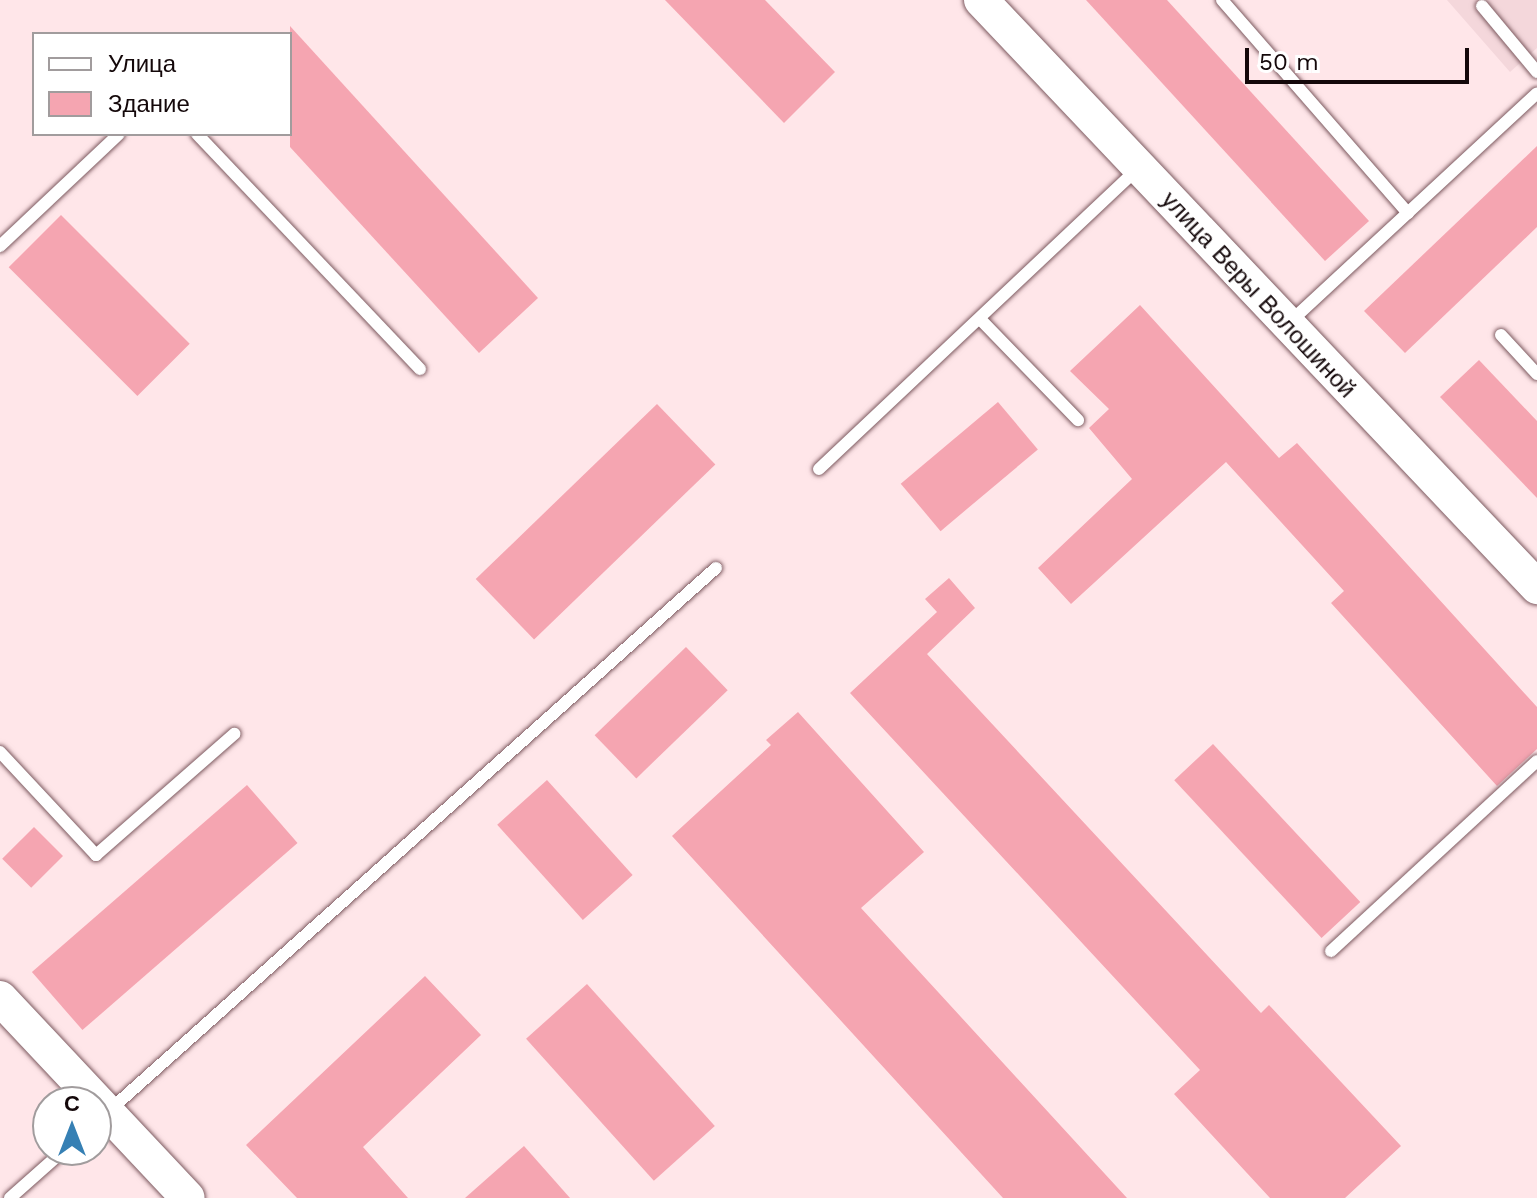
<!DOCTYPE html>
<meta charset="utf-8">
<style>
body{margin:0}
#map{position:relative;width:1537px;height:1198px;overflow:hidden;background:#ffe6e9;font-family:"Work Sans",sans-serif}
div>[style]{position:absolute}
.built>*{inset:0;background:#f4d7db}
.building>*{inset:0;background:#f5a5b1;transform-origin:0 0}
.roads{filter:drop-shadow(0 0 2px #7d5a60) drop-shadow(0 0 2px #7d5a60)}
.lane>*{height:12px;margin:-6px;padding:0 6px;transform-origin:6px;border-radius:6px;background:#fff}
.secondary>*{height:34px;margin:-17px;padding:0 17px;transform-origin:17px;border-radius:17px;background:#fff}
span{translate:-50% -50%;white-space:nowrap;text-align:center;line-height:1.15;-webkit-text-stroke:6px #fff;paint-order:stroke}
.street-label{font-size:24px;color:#14080a}
.legend{position:absolute;left:32px;top:32px;width:260px;height:104px;box-sizing:border-box;background:#fff;border:2px solid #a19c9d;margin:0;padding:10px 14px;list-style:none;font-size:24px;color:#14080a}
.legend li{display:flex;align-items:center;gap:16px;height:40px}
.legend b{width:40px;border:2px solid #a19c9d}
.north{position:absolute;left:32px;top:1086px;width:80px;height:80px;box-sizing:border-box;background:#fff;border:2px solid #a19c9d;border-radius:50%;rotate:0deg;font-size:22px;font-weight:700;line-height:32px;text-align:center;color:#14080a}
.north::after{content:'';display:block;margin:auto;width:28px;height:36px;background:#3680b4;clip-path:polygon(50% 0,100% 100%,50% 72%,0 100%)}
.scale{position:absolute;left:1245px;top:48px;width:224px;height:36px;box-sizing:border-box;border:4px solid #14080a;border-top:0;padding-left:10px;font-size:24px;line-height:28px;white-space:nowrap;color:#14080a;-webkit-text-stroke:6px #fff;paint-order:stroke}
</style>
<div id="map">
<div class="built">
<div style="clip-path:polygon(1447px 0,1537px 0,1537px 48px,1510px 72px)"></div>
</div>
<div class="building">
<div style="clip-path:polygon(665px 0,765px 0,835px 72px,784px 123px)"></div>
<div style="clip-path:polygon(1086px 0,1167px 0,1369px 221px,1325px 261px)"></div>
<div style="clip-path:polygon(290px 26px,538px 298px,479px 353px,290px 147px)"></div>
<div style="clip-path:polygon(1537px 146px,1537px 227px,1405px 353px,1364px 311px)"></div>
<div style="left:61px;top:215px;width:182px;height:74px;rotate:45deg"></div>
<div style="clip-path:polygon(1140px 305px,1279px 458px,1297px 443px,1537px 707px,1537px 749px,1497px 786px,1331px 603px,1344px 591px,1226px 462px,1071px 604px,1038px 568px,1132px 479px,1089px 428px,1109px 409px,1070px 371px)"></div>
<div style="clip-path:polygon(1479px 360px,1537px 421px,1537px 498px,1440px 397px)"></div>
<div style="left:998px;top:402px;width:62px;height:127px;rotate:50deg"></div>
<div style="left:657px;top:404px;width:84px;height:252px;rotate:46deg"></div>
<div style="clip-path:polygon(949px 578px,975px 608px,927px 654px,1261px 1013px,1269px 1005px,1401px 1146px,1345px 1198px,1270px 1198px,1174px 1094px,1200px 1070px,850px 693px,937px 612px,925px 599px)"></div>
<div style="left:686px;top:647px;width:60px;height:127px;rotate:46deg"></div>
<div style="clip-path:polygon(798px 712px,924px 852px,861px 908px,1127px 1198px,1003px 1198px,672px 836px,771px 745px,766px 740px)"></div>
<div style="left:1213px;top:744px;width:216px;height:53px;rotate:47deg"></div>
<div style="left:547px;top:780px;width:128px;height:67px;rotate:48deg"></div>
<div style="left:247px;top:785px;width:77px;height:285px;rotate:49deg"></div>
<div style="left:34px;top:827px;width:41px;height:45px;rotate:45deg"></div>
<div style="clip-path:polygon(425px 976px,481px 1035px,363px 1147px,408px 1198px,297px 1198px,246px 1145px)"></div>
<div style="left:587px;top:984px;width:191px;height:82px;rotate:48deg"></div>
<div style="clip-path:polygon(524px 1146px,570px 1198px,465px 1198px)"></div>
</div>
<div class="roads">
<div class="lane">
<div style="left:1222px;top:0;width:283px;rotate:48.9deg"></div>
<div style="left:1482px;top:6px;width:86px;rotate:50.2deg"></div>
<div style="left:197px;top:134px;width:324px;rotate:46.5deg"></div>
<div style="left:0;top:246px;width:163px;rotate:-43.3deg"></div>
<div style="left:980px;top:319px;width:141px;rotate:45.9deg"></div>
<div style="left:1291px;top:321px;width:335px;rotate:-42.8deg"></div>
<div style="left:1501px;top:335px;width:53px;rotate:47.3deg"></div>
<div style="left:819px;top:469px;width:439px;rotate:-43.3deg"></div>
<div style="left:0;top:752px;width:141px;rotate:47deg"></div>
<div style="left:96px;top:855px;width:184px;rotate:-41.2deg"></div>
<div style="left:1331px;top:951px;width:280px;rotate:-42.7deg"></div>
<div style="left:110px;top:1110px;width:813px;rotate:-41.81deg"></div>
<div style="left:10px;top:1198px;width:72px;rotate:-41.6deg"></div>
</div>
<div class="secondary">
<div style="left:981px;top:0;width:809px;rotate:46.55deg"></div>
<div style="left:0;top:998px;width:274px;rotate:46.8deg"></div>
</div>
</div>
<div class="street-label">
<span style="left:1258px;top:295px;rotate:47deg">улица Веры Волошиной</span>
</div>
<ul class="legend">
<li><b style="height:10px;background:#fff"></b>Улица</li>
<li><b style="height:22px;background:#f5a5b1"></b>Здание</li>
</ul>
<div class="north">С</div>
<div class="scale">50 m</div>
</div>
